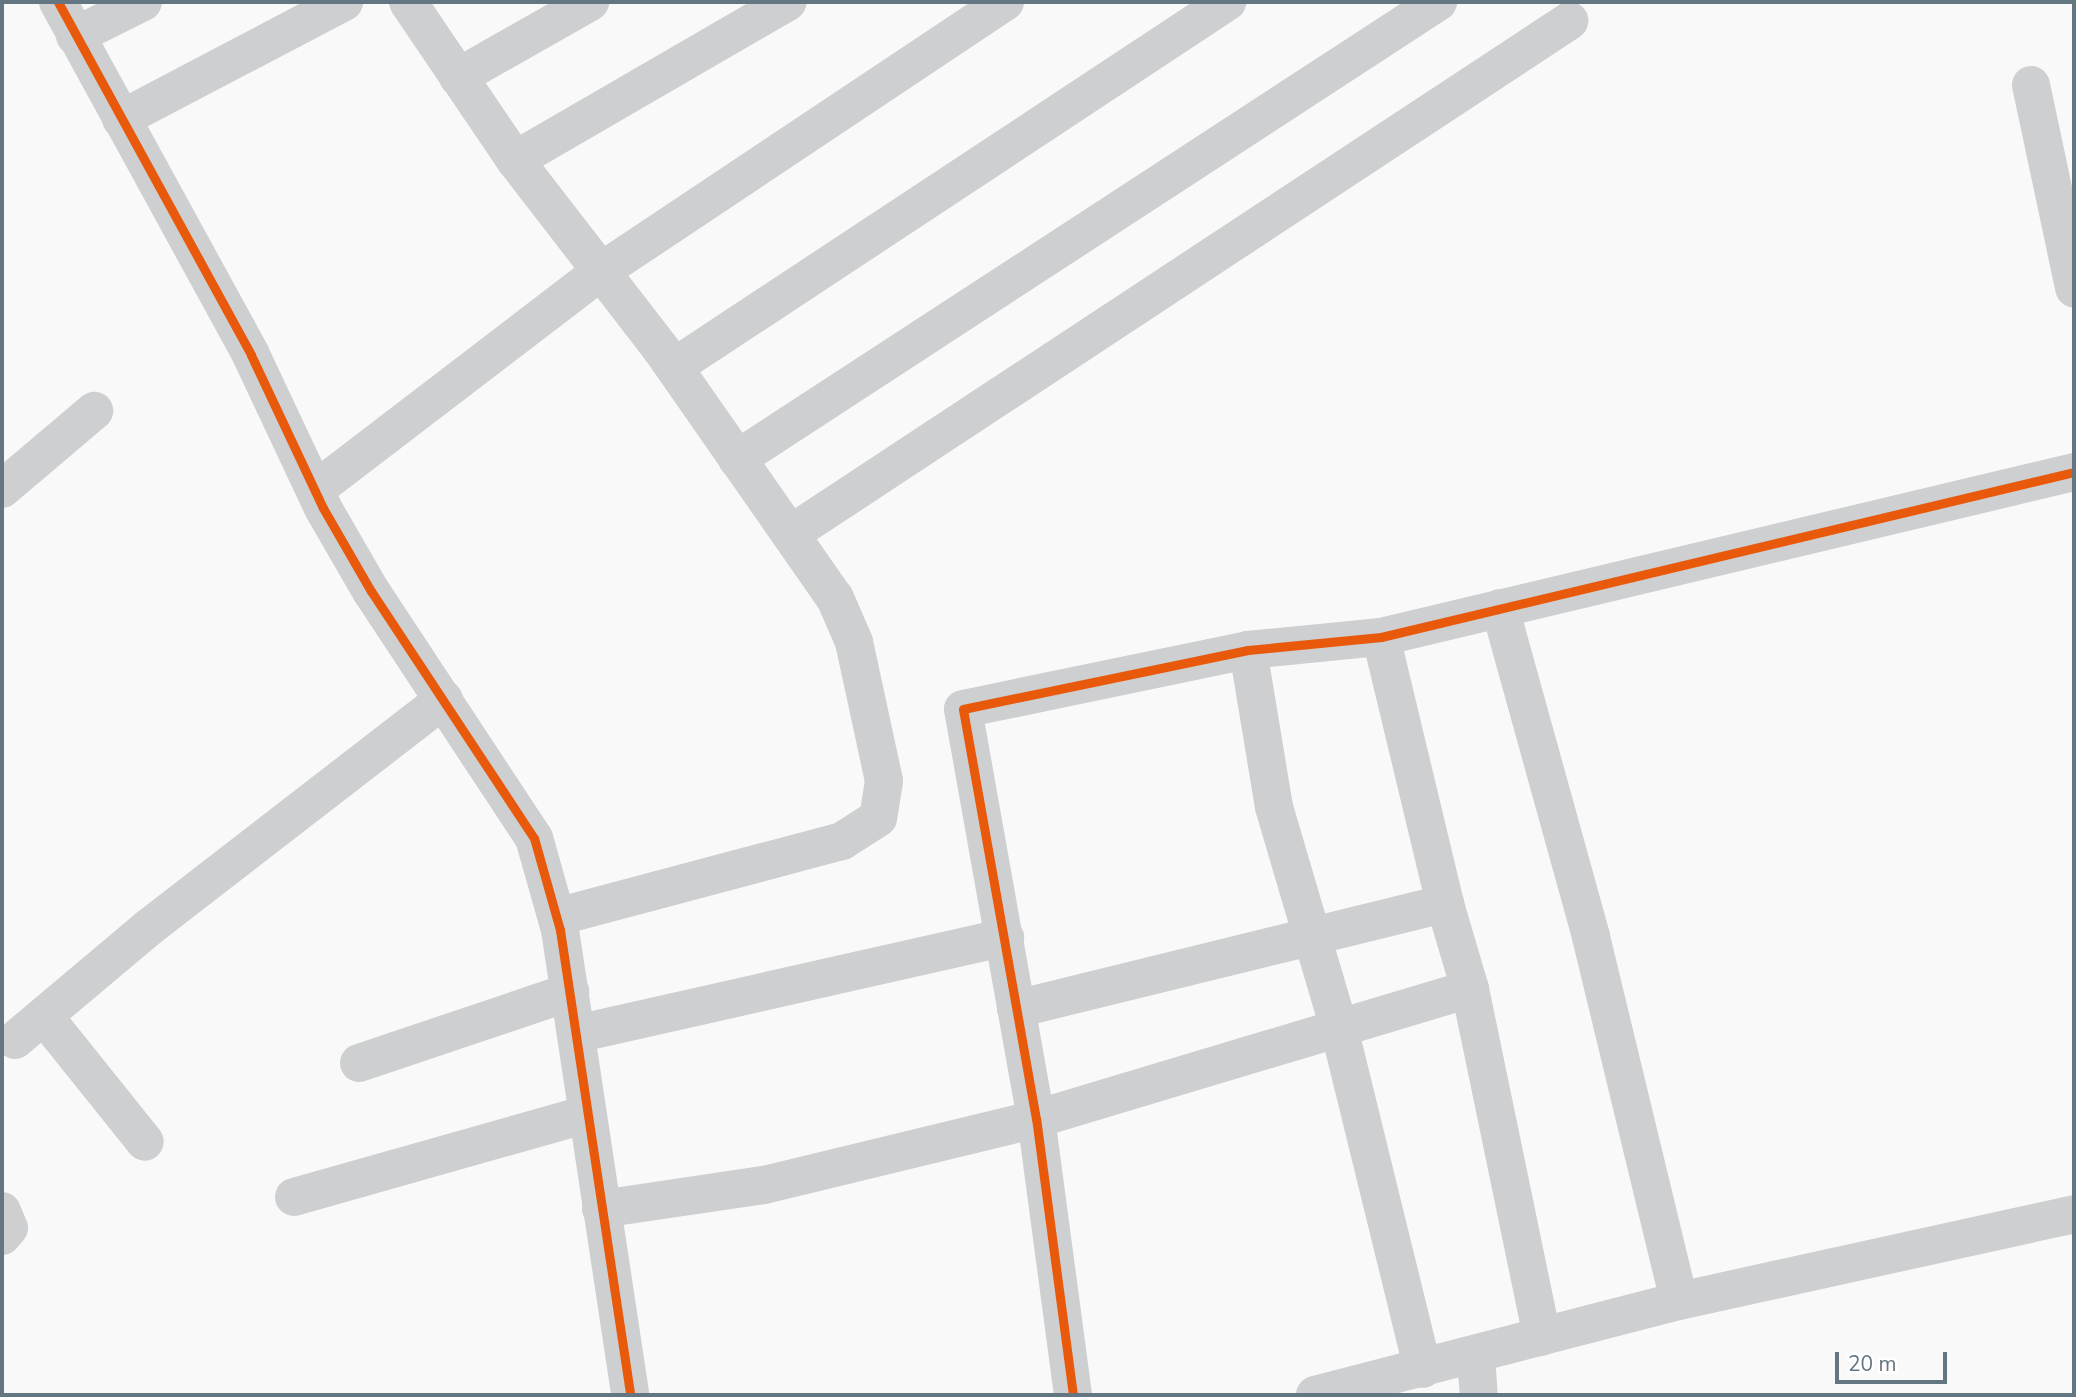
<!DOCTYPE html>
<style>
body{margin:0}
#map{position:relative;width:2076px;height:1397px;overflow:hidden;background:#f9f9f9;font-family:"Nunito Sans",sans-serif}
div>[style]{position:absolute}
.minor>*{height:38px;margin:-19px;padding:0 19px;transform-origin:19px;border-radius:19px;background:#cecfd0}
.cycleway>*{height:9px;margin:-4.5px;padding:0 4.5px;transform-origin:4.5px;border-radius:4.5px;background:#e8590c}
span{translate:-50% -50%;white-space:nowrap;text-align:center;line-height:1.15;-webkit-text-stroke:7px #fff;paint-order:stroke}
.frame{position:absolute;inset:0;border:4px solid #657683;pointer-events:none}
.scale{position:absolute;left:1835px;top:1352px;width:112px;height:32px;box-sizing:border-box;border:4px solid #657683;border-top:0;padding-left:9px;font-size:21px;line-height:24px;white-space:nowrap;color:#657683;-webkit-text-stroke:5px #fff;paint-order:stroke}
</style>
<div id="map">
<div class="minor">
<div style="left:58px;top:2px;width:402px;rotate:61.3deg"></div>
<div style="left:251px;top:355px;width:169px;rotate:64.8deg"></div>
<div style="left:323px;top:508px;width:96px;rotate:60deg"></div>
<div style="left:371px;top:591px;width:296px;rotate:56.6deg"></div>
<div style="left:534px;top:838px;width:96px;rotate:74.2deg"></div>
<div style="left:560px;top:930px;width:470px;rotate:81.4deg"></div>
<div style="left:408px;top:2px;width:191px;rotate:55.9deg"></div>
<div style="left:515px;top:160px;width:239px;rotate:52.3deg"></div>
<div style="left:661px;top:349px;width:304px;rotate:55.1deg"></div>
<div style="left:835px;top:598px;width:48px;rotate:66.6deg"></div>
<div style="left:854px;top:642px;width:142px;rotate:77.8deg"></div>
<div style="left:884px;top:781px;width:37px;rotate:99deg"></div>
<div style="left:878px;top:818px;width:43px;rotate:147.4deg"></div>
<div style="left:842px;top:841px;width:295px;rotate:165.1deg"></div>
<div style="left:75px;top:36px;width:76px;rotate:-26.6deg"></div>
<div style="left:458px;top:77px;width:152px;rotate:-29.6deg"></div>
<div style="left:2031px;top:85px;width:208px;rotate:78deg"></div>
<div style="left:121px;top:119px;width:252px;rotate:-27.7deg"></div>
<div style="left:515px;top:160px;width:315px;rotate:-30.1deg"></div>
<div style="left:674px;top:367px;width:663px;rotate:-33.43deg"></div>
<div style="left:737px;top:459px;width:837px;rotate:-33.1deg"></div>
<div style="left:2px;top:489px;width:121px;rotate:-40.3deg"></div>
<div style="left:315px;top:490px;width:359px;rotate:-37.4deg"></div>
<div style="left:600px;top:272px;width:487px;rotate:-33.7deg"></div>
<div style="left:792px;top:533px;width:931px;rotate:-33.38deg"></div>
<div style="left:1500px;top:608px;width:341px;rotate:74.5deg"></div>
<div style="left:1591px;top:937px;width:374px;rotate:76.4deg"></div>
<div style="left:1381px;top:637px;width:275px;rotate:76.5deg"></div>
<div style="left:1445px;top:904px;width:89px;rotate:73.6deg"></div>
<div style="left:1470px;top:989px;width:355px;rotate:78.3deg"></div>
<div style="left:1248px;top:650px;width:159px;rotate:80.6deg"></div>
<div style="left:1274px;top:807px;width:230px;rotate:73.6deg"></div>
<div style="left:1339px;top:1028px;width:351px;rotate:76.2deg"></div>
<div style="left:1016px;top:1009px;width:442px;rotate:-13.8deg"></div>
<div style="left:44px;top:1016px;width:161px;rotate:51.3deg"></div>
<div style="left:576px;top:1034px;width:440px;rotate:-12.7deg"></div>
<div style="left:15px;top:1040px;width:174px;rotate:-40.1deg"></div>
<div style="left:148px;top:928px;width:374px;rotate:-37.7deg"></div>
<div style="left:359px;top:1063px;width:223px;rotate:-18.6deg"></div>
<div style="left:294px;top:1197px;width:305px;rotate:-15.8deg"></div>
<div style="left:601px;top:1209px;width:165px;rotate:-8.4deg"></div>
<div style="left:764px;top:1185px;width:280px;rotate:-13.6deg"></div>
<div style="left:1036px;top:1119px;width:453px;rotate:-16.7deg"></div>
<div style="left:2px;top:1211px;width:18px;rotate:68deg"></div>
<div style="left:9px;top:1228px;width:11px;rotate:131deg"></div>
<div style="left:1476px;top:1356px;width:39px;rotate:86deg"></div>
<div style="left:1073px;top:1395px;width:278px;rotate:-97.6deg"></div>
<div style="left:1036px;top:1119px;width:416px;rotate:-100.1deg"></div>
<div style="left:963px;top:709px;width:291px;rotate:-11.7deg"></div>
<div style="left:1248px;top:650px;width:134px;rotate:-5.6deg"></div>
<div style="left:1381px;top:637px;width:712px;rotate:-13.39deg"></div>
<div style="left:1315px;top:1395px;width:376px;rotate:-14.5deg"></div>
<div style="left:1679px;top:1301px;width:404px;rotate:-12.4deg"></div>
</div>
<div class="cycleway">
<div style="left:58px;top:2px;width:402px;rotate:61.3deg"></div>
<div style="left:251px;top:355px;width:169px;rotate:64.8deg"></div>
<div style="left:323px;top:508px;width:96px;rotate:60deg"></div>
<div style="left:371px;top:591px;width:296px;rotate:56.6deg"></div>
<div style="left:534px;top:838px;width:96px;rotate:74.2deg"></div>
<div style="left:560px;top:930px;width:470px;rotate:81.4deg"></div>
<div style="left:1073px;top:1395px;width:278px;rotate:-97.6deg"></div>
<div style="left:1036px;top:1119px;width:416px;rotate:-100.1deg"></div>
<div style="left:963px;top:709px;width:291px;rotate:-11.7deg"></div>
<div style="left:1248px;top:650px;width:134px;rotate:-5.6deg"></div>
<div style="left:1381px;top:637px;width:712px;rotate:-13.39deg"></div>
</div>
<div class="frame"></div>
<div class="scale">20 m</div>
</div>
